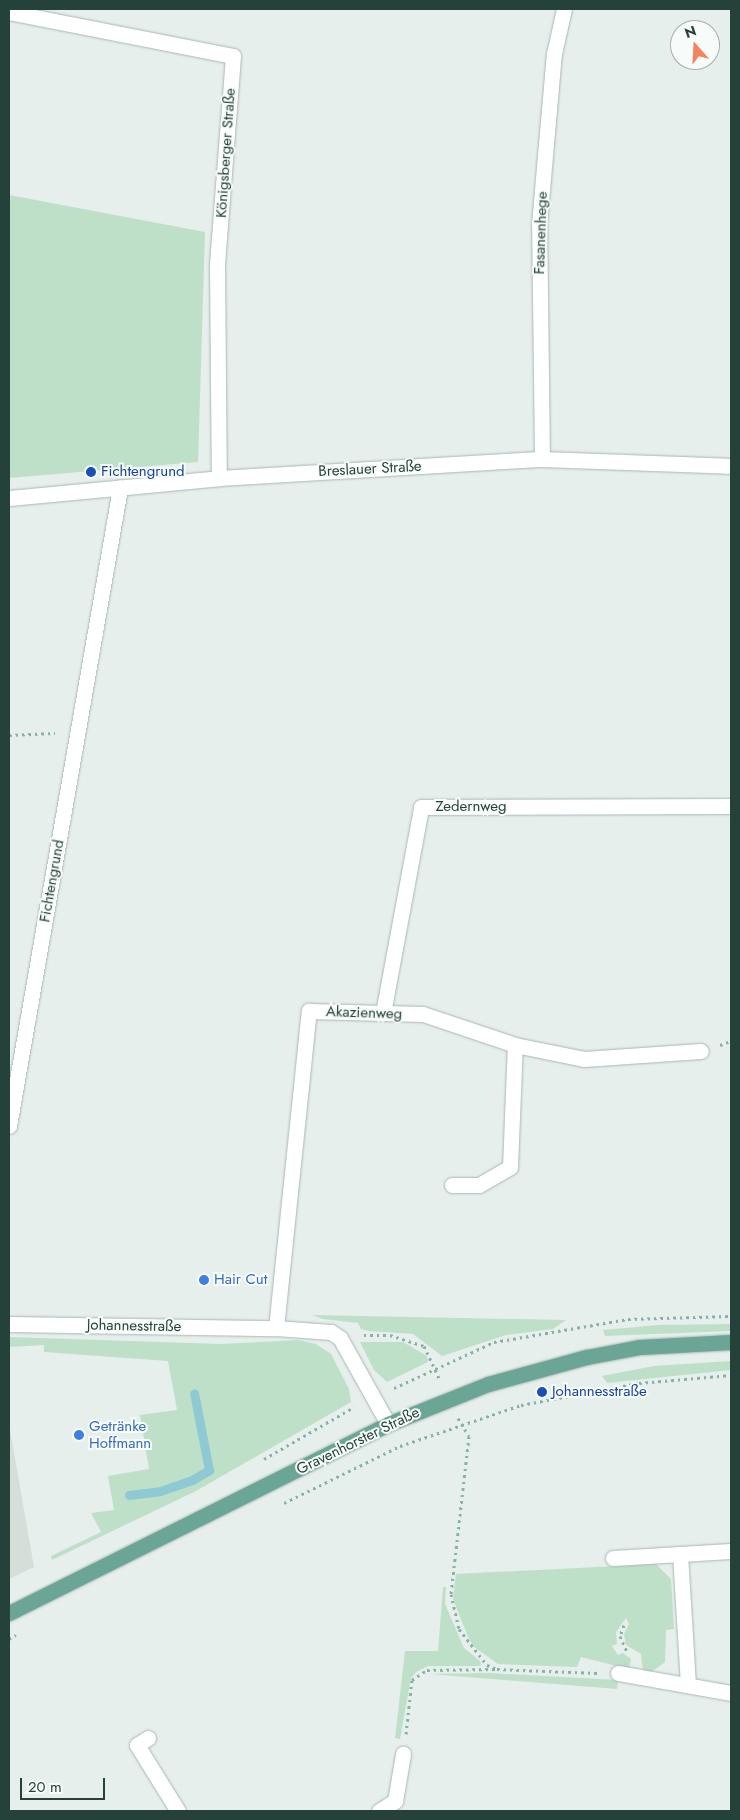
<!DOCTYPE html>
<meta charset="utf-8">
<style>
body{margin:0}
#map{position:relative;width:740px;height:1820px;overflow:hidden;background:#e6efeb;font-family:Jost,sans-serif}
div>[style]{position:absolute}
.built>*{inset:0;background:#d4dfda}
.green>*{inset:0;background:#bfe0c8}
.stream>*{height:9px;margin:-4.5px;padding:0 4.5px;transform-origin:4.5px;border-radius:4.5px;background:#8ec9d4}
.path>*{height:3px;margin-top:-1.5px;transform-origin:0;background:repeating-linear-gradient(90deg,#86b3a5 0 2.5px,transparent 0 6.5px)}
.roads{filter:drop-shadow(0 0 1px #a8b8b2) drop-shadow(0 0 1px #a8b8b2)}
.minor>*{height:15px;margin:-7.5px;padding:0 7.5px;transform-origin:7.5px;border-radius:7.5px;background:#fff}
.major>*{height:15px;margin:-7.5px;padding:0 7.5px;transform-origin:7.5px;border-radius:7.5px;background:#6aa596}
.dots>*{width:14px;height:14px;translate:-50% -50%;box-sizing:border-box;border:2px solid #f7fbf9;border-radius:50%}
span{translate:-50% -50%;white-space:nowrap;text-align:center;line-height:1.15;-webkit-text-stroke:4px #f7fbf9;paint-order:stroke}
.street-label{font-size:15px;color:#24423a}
.transit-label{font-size:15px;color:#164399}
.left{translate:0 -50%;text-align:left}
.shop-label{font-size:15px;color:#366cbe}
.frame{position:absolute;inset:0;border:10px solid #24423a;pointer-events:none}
.north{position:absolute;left:670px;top:20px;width:50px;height:50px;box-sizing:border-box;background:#f7fbf9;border:1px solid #a3b1ad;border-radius:50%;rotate:341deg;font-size:14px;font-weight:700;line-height:20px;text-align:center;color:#24423a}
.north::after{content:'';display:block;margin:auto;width:18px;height:22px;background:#f4845f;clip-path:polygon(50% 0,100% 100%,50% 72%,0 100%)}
.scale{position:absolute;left:20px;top:1778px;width:85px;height:22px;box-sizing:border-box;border:2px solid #24423a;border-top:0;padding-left:6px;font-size:15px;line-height:18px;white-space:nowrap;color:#24423a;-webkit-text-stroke:4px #f7fbf9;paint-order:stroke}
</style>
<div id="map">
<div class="built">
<div style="clip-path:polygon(9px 1424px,34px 1567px,9px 1579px)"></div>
</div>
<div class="green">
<div style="clip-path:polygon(9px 195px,205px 232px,198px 462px,9px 478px)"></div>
<div style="clip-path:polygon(312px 1315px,566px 1320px,553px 1329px,506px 1335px,442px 1356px,413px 1334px,369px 1331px,361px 1329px,358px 1323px,323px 1319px)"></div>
<div style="clip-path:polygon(658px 1325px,731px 1324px,731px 1331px,605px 1336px,603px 1330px)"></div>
<div style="clip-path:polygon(9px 1337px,221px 1344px,298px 1340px,316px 1344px,331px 1354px,349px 1389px,351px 1402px,196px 1491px,52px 1560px,51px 1556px,101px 1532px,91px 1513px,114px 1510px,108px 1476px,149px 1469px,140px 1415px,177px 1410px,168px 1361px,44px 1352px,44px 1345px,9px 1347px)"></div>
<div style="clip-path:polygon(360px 1342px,403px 1342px,427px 1356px,428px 1362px,387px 1382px,374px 1370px)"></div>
<div style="clip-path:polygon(731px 1361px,731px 1370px,607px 1383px,602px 1376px,654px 1366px)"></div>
<div style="clip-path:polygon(656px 1564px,671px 1579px,674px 1629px,666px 1630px,665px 1662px,651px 1672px,643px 1671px,641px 1654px,626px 1645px,624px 1634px,629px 1624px,626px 1618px,616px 1632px,617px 1644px,612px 1646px,618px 1655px,623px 1653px,631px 1659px,629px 1669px,581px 1657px,577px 1667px,498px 1664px,474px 1647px,468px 1637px,453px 1599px,456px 1574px)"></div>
<div style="clip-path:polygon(443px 1587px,446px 1587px,445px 1604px,464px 1648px,480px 1661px,481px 1666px,428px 1666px,416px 1672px,411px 1678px,400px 1739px,395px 1738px,405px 1651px,438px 1651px)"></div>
<div style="clip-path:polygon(489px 1673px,618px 1680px,617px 1689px,430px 1674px)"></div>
</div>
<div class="stream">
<div style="left:129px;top:1495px;width:31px;rotate:-7deg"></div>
<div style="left:160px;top:1491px;width:34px;rotate:-19deg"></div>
<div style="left:192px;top:1480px;width:20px;rotate:-30deg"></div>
<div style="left:209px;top:1470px;width:78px;rotate:-101deg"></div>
</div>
<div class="path">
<div style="left:9px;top:735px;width:46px;rotate:-2.5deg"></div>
<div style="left:720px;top:1045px;width:12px;rotate:-20deg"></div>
<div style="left:364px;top:1335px;width:26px"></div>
<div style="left:390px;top:1335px;width:36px;rotate:18deg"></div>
<div style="left:424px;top:1346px;width:38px;rotate:65deg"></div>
<div style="left:394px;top:1388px;width:110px;rotate:-24.7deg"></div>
<div style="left:494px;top:1342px;width:136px;rotate:-9.7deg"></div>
<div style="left:628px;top:1319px;width:103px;rotate:-1.7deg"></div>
<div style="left:458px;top:1418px;width:21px;rotate:59deg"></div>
<div style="left:469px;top:1436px;width:159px;rotate:96.5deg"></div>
<div style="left:451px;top:1594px;width:36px;rotate:77deg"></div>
<div style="left:459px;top:1629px;width:46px;rotate:52.1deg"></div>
<div style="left:487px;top:1665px;width:11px;rotate:22deg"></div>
<div style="left:264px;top:1459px;width:104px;rotate:-30deg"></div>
<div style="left:284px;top:1503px;width:129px;rotate:-26.2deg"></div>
<div style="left:400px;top:1446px;width:128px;rotate:-18.7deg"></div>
<div style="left:521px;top:1405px;width:120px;rotate:-10.6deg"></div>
<div style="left:639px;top:1383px;width:92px;rotate:-5deg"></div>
<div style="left:624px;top:1625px;width:12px;rotate:110deg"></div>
<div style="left:620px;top:1636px;width:17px;rotate:66deg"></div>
<div style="left:9px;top:1639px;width:8px;rotate:-30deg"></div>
<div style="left:406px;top:1734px;width:54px;rotate:-83.7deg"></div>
<div style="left:412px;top:1680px;width:18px;rotate:-34deg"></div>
<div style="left:427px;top:1670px;width:70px;rotate:-0.8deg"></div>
<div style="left:497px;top:1669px;width:101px;rotate:2.3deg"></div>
</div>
<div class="roads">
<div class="minor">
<div style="left:9px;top:12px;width:228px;rotate:11.1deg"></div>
<div style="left:233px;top:56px;width:210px;rotate:94.4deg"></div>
<div style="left:217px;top:265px;width:213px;rotate:89.5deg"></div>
<div style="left:542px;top:459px;width:235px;rotate:-90.7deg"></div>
<div style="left:539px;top:224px;width:171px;rotate:-85deg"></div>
<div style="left:554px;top:54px;width:46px;rotate:-77.5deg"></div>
<div style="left:9px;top:498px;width:211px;rotate:-5.4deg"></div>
<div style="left:219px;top:478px;width:324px;rotate:-3.4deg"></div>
<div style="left:542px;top:459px;width:189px;rotate:2.1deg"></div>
<div style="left:383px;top:1013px;width:209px;rotate:-79.5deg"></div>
<div style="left:421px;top:807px;width:310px;rotate:-0.2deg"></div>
<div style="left:9px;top:1126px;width:648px;rotate:-80.13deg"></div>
<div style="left:452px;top:1185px;width:27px"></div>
<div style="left:479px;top:1185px;width:36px;rotate:-30deg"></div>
<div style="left:510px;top:1167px;width:122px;rotate:-87.7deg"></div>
<div style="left:9px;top:1324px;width:267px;rotate:0.9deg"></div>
<div style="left:276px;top:1328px;width:55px;rotate:4.2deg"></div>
<div style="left:331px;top:1332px;width:11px;rotate:34deg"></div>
<div style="left:340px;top:1338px;width:98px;rotate:60.8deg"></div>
<div style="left:276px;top:1328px;width:319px;rotate:-84.1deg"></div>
<div style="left:309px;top:1011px;width:114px;rotate:1.5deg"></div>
<div style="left:423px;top:1014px;width:97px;rotate:18.6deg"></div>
<div style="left:515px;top:1045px;width:70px;rotate:11.5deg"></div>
<div style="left:584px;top:1059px;width:117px;rotate:-3.9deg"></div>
<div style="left:680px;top:1554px;width:130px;rotate:86.5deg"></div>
<div style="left:613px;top:1558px;width:118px;rotate:-3.4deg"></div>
<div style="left:618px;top:1673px;width:115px;rotate:10deg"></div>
<div style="left:148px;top:1738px;width:13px;rotate:148deg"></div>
<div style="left:137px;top:1745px;width:78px;rotate:58.2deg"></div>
<div style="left:379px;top:1811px;width:19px;rotate:-32deg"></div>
<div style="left:395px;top:1801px;width:48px;rotate:-80.3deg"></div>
</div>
<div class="major">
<div style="left:9px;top:1613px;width:424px;rotate:-26.5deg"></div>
<div style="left:388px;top:1424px;width:108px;rotate:-21.8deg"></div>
<div style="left:488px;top:1384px;width:103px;rotate:-15.3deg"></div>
<div style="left:587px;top:1357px;width:54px;rotate:-10.7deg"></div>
<div style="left:640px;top:1347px;width:91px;rotate:-3.1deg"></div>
</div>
</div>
<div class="dots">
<div style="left:91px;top:472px;background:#1a4fb4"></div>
<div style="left:204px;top:1280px;background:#3f7fe0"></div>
<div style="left:542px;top:1392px;background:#1a4fb4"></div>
<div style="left:79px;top:1435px;background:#3f7fe0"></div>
</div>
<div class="street-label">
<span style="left:226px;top:153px;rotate:-86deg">Königsberger Straße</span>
<span style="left:541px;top:233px;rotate:-88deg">Fasanenhege</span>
<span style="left:370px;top:469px;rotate:-3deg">Breslauer Straße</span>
<span style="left:471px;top:807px">Zedernweg</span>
<span style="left:52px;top:881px;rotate:-80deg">Fichtengrund</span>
<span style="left:364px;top:1013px;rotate:2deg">Akazienweg</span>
<span style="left:134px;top:1326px;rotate:1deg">Johannesstraße</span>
<span style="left:358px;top:1441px;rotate:-26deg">Gravenhorster Straße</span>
</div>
<div class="transit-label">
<span class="left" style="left:101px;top:472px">Fichtengrund</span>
<span class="left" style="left:552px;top:1392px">Johannesstraße</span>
</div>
<div class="shop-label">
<span class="left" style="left:214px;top:1280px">Hair Cut</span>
<span class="left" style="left:89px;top:1435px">Getränke<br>Hoffmann</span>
</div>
<div class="frame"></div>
<div class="north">N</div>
<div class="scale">20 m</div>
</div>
